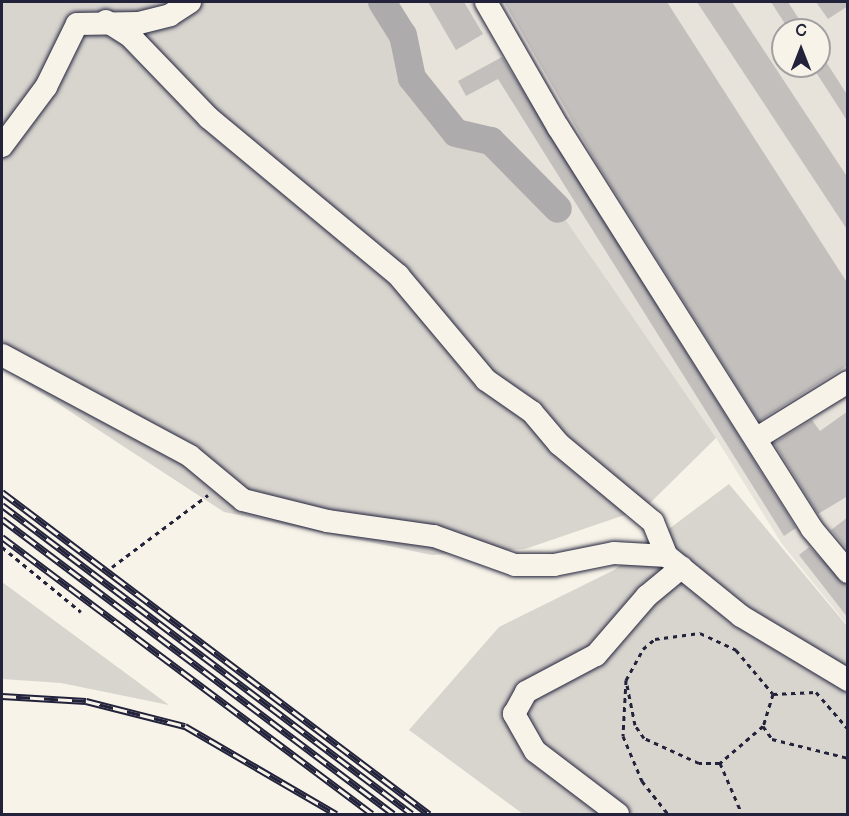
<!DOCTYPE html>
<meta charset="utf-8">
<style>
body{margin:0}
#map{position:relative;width:849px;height:816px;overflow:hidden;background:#f7f3e8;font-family:"Balsamiq Sans",sans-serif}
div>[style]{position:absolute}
.built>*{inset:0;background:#e7e3db}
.green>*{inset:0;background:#d8d5cf}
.river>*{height:28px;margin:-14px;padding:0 14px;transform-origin:14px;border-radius:14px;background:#aeabad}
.building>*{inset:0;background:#c2bfbd}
.path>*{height:3px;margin-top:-1.5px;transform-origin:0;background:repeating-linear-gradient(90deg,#22223b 0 4.5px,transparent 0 9px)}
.roads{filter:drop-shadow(0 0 2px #22223b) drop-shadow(0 0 2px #22223b)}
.minor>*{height:22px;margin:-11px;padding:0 11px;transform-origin:11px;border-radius:11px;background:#f7f3e8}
.rail>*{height:7px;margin-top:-3.5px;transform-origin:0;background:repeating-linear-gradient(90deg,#f7f3e8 0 14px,#22223b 0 28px);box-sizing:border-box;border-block:2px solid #22223b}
span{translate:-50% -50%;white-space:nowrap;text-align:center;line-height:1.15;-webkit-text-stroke:4.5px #f7f3e8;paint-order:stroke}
.frame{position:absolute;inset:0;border:3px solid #22223b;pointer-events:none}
.north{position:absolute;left:771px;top:18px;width:60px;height:60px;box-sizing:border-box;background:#f7f3e8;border:2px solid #a29fa3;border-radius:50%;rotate:0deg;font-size:16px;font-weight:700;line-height:24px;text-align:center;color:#22223b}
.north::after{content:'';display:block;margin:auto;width:21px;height:27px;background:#22223b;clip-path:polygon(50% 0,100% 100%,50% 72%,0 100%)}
</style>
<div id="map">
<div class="built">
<div style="clip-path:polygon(evenodd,382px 2px,847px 2px,847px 625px,782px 544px,716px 438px,491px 141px,456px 133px,412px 78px,403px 35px,382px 2px,783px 30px,819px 30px,819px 66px,783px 66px,783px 30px)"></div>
</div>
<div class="green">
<div style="clip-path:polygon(2px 2px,382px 2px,403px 35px,412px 78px,456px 133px,491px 141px,558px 209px,716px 438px,645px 508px,525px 549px,432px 555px,224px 512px,2px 367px)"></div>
<div style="clip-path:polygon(729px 484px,847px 626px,847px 814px,523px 814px,409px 730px,499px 627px,614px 570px)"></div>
<div style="clip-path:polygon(2px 582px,169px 705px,61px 683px,2px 679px)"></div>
</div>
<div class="river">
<div style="left:382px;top:2px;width:39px;rotate:58deg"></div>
<div style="left:403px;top:35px;width:44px;rotate:78.2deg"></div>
<div style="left:412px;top:78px;width:70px;rotate:51.3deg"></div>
<div style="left:456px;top:133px;width:36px;rotate:13deg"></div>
<div style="left:491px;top:141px;width:95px;rotate:45.4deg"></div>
</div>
<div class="building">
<div style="clip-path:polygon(428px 2px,464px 2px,483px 34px,456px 50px)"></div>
<div style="clip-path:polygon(504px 2px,667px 2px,848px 284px,848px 365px,759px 421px,596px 162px)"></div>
<div style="clip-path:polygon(697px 2px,732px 2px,848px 178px,848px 231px)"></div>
<div style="clip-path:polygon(771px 2px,788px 2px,806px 30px,789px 30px)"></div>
<div style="clip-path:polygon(816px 2px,848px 2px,848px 6px,828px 19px)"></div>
<div style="clip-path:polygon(819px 51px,848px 96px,848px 122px,812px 66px,819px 66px)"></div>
<div style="clip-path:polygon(502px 57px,796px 528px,784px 536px,498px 79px,466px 96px,458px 81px)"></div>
<div style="clip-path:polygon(848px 411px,848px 496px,818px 514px,774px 443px,812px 420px,820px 431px)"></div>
<div style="clip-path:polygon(848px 517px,848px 550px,831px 530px)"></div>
<div style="clip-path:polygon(809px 547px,848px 585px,848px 618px,799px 555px)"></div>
</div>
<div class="path">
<div style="left:2px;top:547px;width:102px;rotate:39.4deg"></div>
<div style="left:112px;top:567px;width:120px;rotate:-36.9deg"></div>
<div style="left:626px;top:680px;width:35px;rotate:-61deg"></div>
<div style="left:643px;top:649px;width:16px;rotate:-40deg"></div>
<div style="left:655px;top:639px;width:45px;rotate:-7.6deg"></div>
<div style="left:700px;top:633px;width:40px;rotate:25deg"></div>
<div style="left:736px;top:650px;width:57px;rotate:49.9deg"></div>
<div style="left:773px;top:694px;width:34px;rotate:107deg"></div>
<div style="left:763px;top:726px;width:57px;rotate:139.3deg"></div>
<div style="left:720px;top:763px;width:21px;rotate:180deg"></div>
<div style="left:699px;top:763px;width:60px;rotate:-155.6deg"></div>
<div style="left:644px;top:738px;width:16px;rotate:-125deg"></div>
<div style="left:635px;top:725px;width:46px;rotate:-101.3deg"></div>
<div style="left:626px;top:680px;width:56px;rotate:93.1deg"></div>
<div style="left:623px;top:736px;width:49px;rotate:67.1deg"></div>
<div style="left:642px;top:781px;width:42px;rotate:51.8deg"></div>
<div style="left:773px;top:694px;width:43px;rotate:-2.7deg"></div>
<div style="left:816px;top:692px;width:49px;rotate:49.1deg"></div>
<div style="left:763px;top:726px;width:16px;rotate:55deg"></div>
<div style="left:772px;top:739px;width:78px;rotate:14deg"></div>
<div style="left:720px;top:763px;width:56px;rotate:66.7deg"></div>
</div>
<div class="roads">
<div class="minor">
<div style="left:486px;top:2px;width:144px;rotate:60.1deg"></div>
<div style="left:558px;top:127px;width:476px;rotate:57.7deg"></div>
<div style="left:812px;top:529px;width:56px;rotate:50.1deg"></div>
<div style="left:106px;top:21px;width:28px;rotate:32deg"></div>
<div style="left:130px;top:36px;width:114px;rotate:46.1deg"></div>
<div style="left:209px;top:118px;width:246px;rotate:39.7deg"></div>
<div style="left:398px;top:275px;width:137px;rotate:50deg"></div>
<div style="left:486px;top:380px;width:56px;rotate:34.8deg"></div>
<div style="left:532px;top:412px;width:42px;rotate:49.8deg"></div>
<div style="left:559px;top:444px;width:122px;rotate:39.7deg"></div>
<div style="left:653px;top:522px;width:37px;rotate:68deg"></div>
<div style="left:667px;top:556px;width:95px;rotate:39deg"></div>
<div style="left:741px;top:616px;width:125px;rotate:30.9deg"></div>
<div style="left:2px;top:146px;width:74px;rotate:-53.3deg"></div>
<div style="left:46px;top:87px;width:70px;rotate:-63.8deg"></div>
<div style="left:77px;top:24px;width:62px;rotate:-0.9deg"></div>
<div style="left:139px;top:23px;width:32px;rotate:-14deg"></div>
<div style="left:170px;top:15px;width:24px;rotate:-33deg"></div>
<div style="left:2px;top:355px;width:213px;rotate:28.2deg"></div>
<div style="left:190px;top:456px;width:69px;rotate:39.7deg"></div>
<div style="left:243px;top:500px;width:87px;rotate:14deg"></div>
<div style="left:327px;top:521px;width:108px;rotate:8deg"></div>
<div style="left:434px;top:536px;width:86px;rotate:19.7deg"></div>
<div style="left:515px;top:565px;width:39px"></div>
<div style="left:554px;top:565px;width:61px;rotate:-11.3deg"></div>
<div style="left:614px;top:553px;width:53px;rotate:3.2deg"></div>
<div style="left:757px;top:438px;width:107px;rotate:-31.6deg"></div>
<div style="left:618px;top:814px;width:104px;rotate:-142.8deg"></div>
<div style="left:535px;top:751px;width:43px;rotate:-119.6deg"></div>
<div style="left:514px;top:714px;width:25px;rotate:-61deg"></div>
<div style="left:526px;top:692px;width:79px;rotate:-27.9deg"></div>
<div style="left:596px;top:655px;width:78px;rotate:-49.2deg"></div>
<div style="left:647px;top:596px;width:45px;rotate:-39.6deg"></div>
</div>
</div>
<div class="rail">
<div style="left:2px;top:492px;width:535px;rotate:37.02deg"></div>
<div style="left:2px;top:505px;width:513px;rotate:37deg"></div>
<div style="left:2px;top:519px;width:490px;rotate:37deg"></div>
<div style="left:2px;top:537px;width:462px;rotate:36.8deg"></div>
<div style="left:2px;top:696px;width:84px;rotate:3.4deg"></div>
<div style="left:86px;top:701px;width:102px;rotate:14.2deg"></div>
<div style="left:185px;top:726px;width:175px;rotate:30.2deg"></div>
</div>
<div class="frame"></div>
<div class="north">С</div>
</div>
